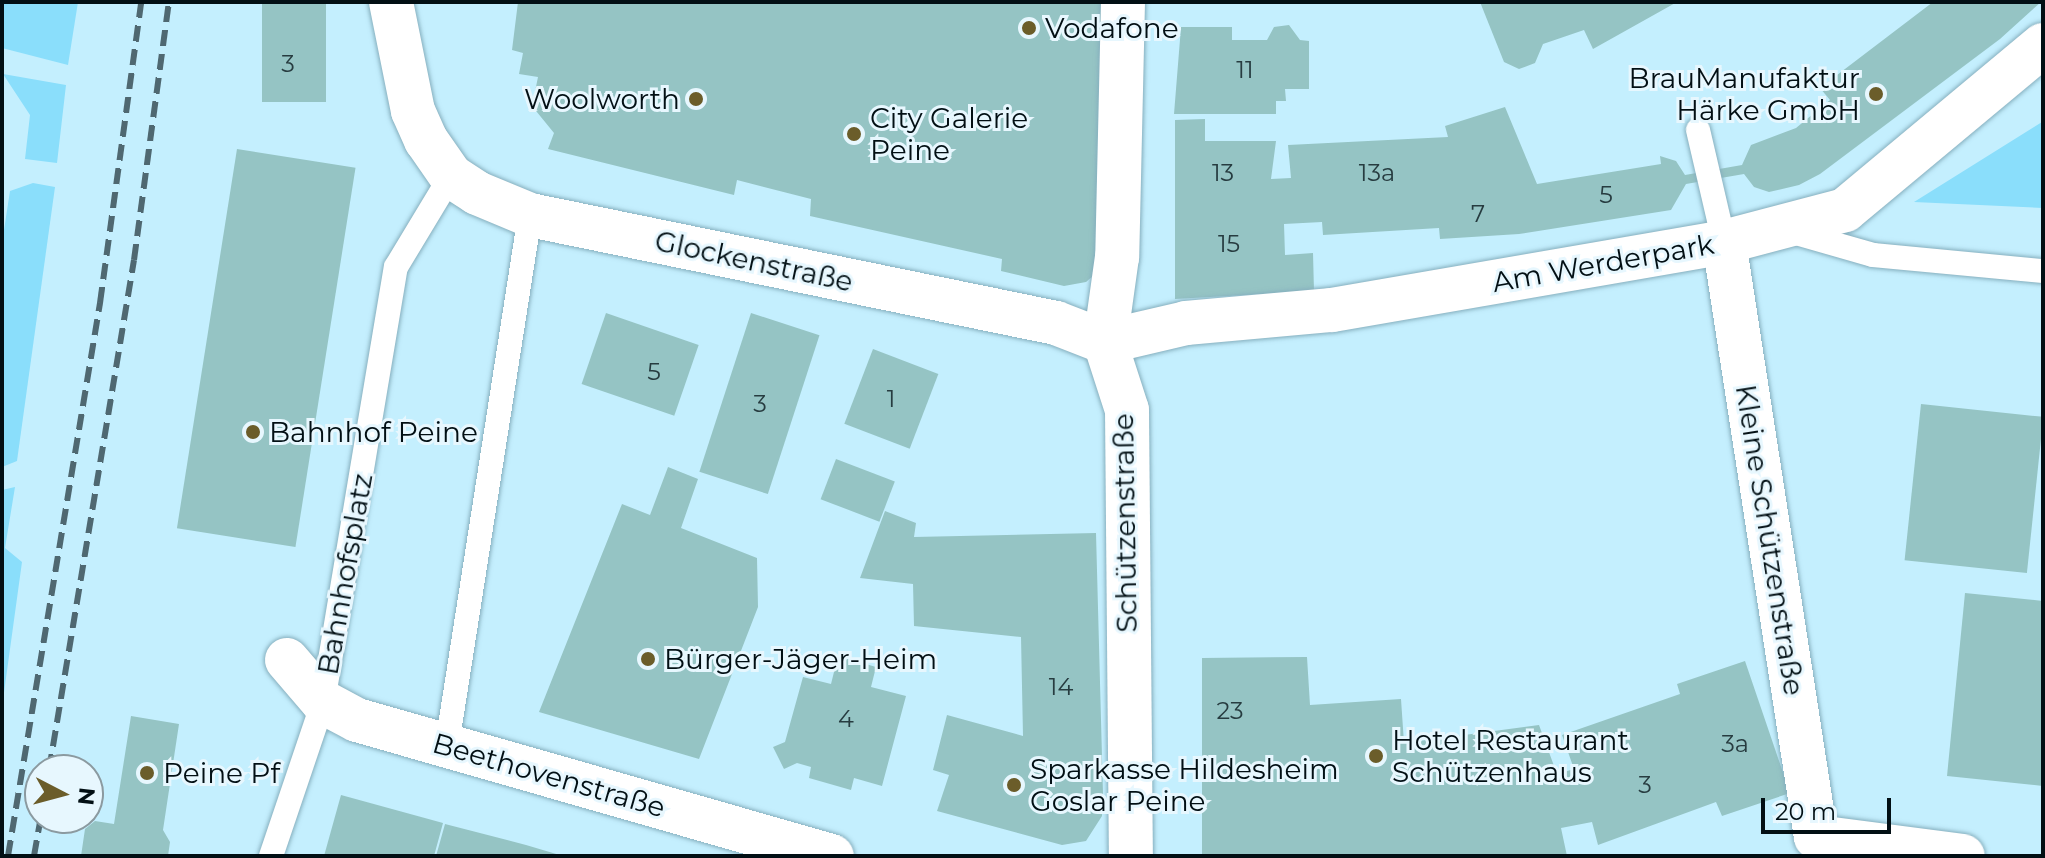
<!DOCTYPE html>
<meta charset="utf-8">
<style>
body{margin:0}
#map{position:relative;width:2045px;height:858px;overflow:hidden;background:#c4effe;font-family:Montserrat,sans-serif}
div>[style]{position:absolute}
.green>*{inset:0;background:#8adefb}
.building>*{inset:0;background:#95c4c4;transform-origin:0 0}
.roads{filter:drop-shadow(0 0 2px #86afbe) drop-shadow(0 0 2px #86afbe)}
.lane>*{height:24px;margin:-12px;padding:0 12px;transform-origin:12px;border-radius:12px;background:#fff}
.street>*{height:44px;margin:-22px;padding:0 22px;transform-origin:22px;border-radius:22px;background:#fff}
.rail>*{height:6px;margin-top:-3px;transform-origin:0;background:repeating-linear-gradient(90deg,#4f6871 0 16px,transparent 0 24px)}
.dots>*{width:22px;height:22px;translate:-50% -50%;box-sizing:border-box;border:4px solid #e7f7fe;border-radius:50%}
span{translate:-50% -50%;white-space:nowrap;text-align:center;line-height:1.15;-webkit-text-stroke:6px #e7f7fe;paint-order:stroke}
.number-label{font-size:24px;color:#273c40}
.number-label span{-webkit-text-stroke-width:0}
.poi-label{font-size:28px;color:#020f14}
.left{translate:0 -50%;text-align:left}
.right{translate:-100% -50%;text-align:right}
.street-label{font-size:28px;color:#020f14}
.frame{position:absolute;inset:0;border:4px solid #020f14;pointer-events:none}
.north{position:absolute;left:24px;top:754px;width:80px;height:80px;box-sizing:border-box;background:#e7f7fe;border:2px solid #8b9aa0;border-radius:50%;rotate:96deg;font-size:22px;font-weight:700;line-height:32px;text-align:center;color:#020f14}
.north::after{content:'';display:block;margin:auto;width:28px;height:36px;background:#6b5d2a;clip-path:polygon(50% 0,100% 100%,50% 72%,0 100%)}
.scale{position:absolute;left:1761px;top:798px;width:130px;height:36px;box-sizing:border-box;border:4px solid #020f14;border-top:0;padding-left:10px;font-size:24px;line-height:28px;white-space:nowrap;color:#020f14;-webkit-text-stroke:6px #e7f7fe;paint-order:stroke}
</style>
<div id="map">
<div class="green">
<div style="clip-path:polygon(3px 2px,78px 2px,68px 65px,2px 48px)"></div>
<div style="clip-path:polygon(3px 74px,66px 85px,57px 163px,25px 159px,30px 115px)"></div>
<div style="clip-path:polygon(2043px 120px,2043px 208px,1914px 202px,2042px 122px)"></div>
<div style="clip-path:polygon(33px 183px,55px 187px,17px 461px,2px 467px,2px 243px,10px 191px)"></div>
<div style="clip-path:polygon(15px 487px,5px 548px,22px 562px,2px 707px,2px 490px)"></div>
</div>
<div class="building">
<div style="left:262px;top:2px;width:64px;height:100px"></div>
<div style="clip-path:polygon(518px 2px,1114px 2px,1101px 269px,1086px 282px,1064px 286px,1001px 271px,1002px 259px,810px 216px,811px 199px,737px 180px,734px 195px,548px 149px,554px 133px,532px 106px,538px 77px,519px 74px,523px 53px,512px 50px)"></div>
<div style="clip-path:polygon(1480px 2px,1677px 2px,1593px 49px,1584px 30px,1543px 44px,1535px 63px,1519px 69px,1504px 62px)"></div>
<div style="clip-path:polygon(1933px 2px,2041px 2px,2000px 39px,1820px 174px,1799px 185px,1769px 192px,1754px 187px,1744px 174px,1686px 184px,1671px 210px,1519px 234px,1440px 239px,1439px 228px,1323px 235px,1322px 222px,1284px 224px,1285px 255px,1313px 253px,1314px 291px,1175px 299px,1175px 120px,1205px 119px,1205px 141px,1276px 141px,1271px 179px,1291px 178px,1288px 145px,1448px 137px,1445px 126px,1505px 107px,1537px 184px,1661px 164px,1660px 156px,1676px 161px,1685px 175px,1742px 165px,1751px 145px,1796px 128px,1830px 100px,1820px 88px)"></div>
<div style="clip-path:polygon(1289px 25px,1300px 40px,1309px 41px,1309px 89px,1285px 89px,1286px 101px,1276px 101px,1276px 114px,1174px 114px,1181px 27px,1232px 27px,1232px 40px,1267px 40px,1274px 27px)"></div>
<div style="left:237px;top:149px;width:120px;height:384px;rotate:9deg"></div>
<div style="left:606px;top:313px;width:98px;height:75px;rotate:19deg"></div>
<div style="left:751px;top:313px;width:72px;height:167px;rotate:18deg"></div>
<div style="left:873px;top:349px;width:70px;height:80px;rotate:21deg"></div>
<div style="left:1921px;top:404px;width:123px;height:157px;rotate:6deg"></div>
<div style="left:836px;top:459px;width:63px;height:43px;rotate:21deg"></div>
<div style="clip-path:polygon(668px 467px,698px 479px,681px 528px,757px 558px,758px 607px,699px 759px,539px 712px,622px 504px,650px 515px)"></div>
<div style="clip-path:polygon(885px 511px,916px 523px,914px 537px,1096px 533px,1103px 794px,1102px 816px,1086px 841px,1062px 845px,937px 811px,949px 775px,933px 770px,947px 715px,1023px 736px,1021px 637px,914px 626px,913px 584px,860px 578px)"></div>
<div style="clip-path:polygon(1965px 593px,2043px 601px,2043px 786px,1947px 776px)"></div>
<div style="clip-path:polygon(838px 656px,876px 667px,871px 687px,906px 696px,882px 786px,854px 778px,851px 790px,809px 778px,811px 767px,797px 763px,784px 769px,773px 747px,785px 742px,803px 677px,831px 684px)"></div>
<div style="clip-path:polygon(1307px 657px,1310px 705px,1401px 699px,1404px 743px,1539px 725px,1557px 774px,1574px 769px,1562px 735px,1680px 694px,1677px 684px,1745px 661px,1790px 793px,1722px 816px,1716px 802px,1598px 845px,1592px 822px,1561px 828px,1567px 856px,1202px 856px,1202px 658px)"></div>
<div style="clip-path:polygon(131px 716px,179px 724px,163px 830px,170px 842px,168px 856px,81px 856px,85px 829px,95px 821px,114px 824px)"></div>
<div style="clip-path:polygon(341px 795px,443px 823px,434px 856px,324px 856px)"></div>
<div style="clip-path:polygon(445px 824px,526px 845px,563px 856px,436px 856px)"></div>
</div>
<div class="roads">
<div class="lane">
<div style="left:1698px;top:130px;width:115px;rotate:76.9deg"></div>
<div style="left:1789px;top:231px;width:87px;rotate:15.9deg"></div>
<div style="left:1873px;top:255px;width:171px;rotate:5.4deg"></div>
<div style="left:447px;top:745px;width:536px;rotate:-81.1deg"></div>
<div style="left:271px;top:856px;width:163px;rotate:-71.3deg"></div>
<div style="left:323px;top:702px;width:441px;rotate:-80.5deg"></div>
<div style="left:396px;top:267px;width:106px;rotate:-58.9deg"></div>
</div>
<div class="street">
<div style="left:391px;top:2px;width:111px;rotate:78.6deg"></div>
<div style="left:413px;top:111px;width:32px;rotate:66deg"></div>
<div style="left:426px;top:140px;width:44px;rotate:55.2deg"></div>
<div style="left:451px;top:176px;width:31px;rotate:33deg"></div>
<div style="left:477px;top:193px;width:57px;rotate:22.5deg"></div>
<div style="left:530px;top:215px;width:537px;rotate:11.6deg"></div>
<div style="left:1056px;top:323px;width:53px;rotate:21.2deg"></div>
<div style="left:1123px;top:2px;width:255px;rotate:91.3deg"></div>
<div style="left:1117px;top:257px;width:86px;rotate:98deg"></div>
<div style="left:1105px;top:342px;width:71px;rotate:72.1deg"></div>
<div style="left:1127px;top:410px;width:446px;rotate:89.5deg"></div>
<div style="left:1724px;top:242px;width:602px;rotate:81.21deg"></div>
<div style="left:1816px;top:837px;width:148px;rotate:7.4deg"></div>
<div style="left:1105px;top:342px;width:83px;rotate:-13.2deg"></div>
<div style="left:1186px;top:323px;width:147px;rotate:-5.1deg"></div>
<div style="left:1332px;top:310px;width:398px;rotate:-9.8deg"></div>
<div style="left:1724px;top:242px;width:125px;rotate:-14.8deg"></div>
<div style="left:1845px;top:210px;width:258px;rotate:-39.8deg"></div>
<div style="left:287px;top:660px;width:55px;rotate:49.4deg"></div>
<div style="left:323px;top:702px;width:38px;rotate:28deg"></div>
<div style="left:357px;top:720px;width:494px;rotate:16deg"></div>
</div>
</div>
<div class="rail">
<div style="left:49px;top:770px;width:517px;rotate:-80.54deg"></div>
<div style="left:134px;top:260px;width:260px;rotate:-82.3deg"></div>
<div style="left:8px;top:856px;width:561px;rotate:-80.55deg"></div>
<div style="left:100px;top:303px;width:304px;rotate:-82.2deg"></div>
<div style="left:34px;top:856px;width:39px;rotate:-80deg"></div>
</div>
<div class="dots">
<div style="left:1029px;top:28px;background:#6b5d2a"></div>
<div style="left:1876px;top:94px;background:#6b5d2a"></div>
<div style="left:696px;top:99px;background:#6b5d2a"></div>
<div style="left:854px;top:134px;background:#6b5d2a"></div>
<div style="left:253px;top:432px;background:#6b5d2a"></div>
<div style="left:648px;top:659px;background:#6b5d2a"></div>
<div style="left:1376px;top:756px;background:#6b5d2a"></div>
<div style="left:147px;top:773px;background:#6b5d2a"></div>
<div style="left:1014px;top:785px;background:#6b5d2a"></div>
</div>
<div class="number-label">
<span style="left:288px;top:64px">3</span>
<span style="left:1245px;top:70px">11</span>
<span style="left:1223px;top:173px">13</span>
<span style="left:1377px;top:173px">13a</span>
<span style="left:1606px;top:195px">5</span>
<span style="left:1478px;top:214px">7</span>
<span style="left:1229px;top:244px">15</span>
<span style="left:654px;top:372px">5</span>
<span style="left:891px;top:399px">1</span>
<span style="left:760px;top:404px">3</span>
<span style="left:1061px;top:687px">14</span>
<span style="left:1230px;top:711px">23</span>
<span style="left:846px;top:719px">4</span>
<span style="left:1735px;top:744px">3a</span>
<span style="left:1645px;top:785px">3</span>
</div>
<div class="poi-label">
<span class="left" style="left:1045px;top:28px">Vodafone</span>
<span class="right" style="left:1860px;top:94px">BrauManufaktur<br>Härke GmbH</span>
<span class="right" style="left:680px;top:99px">Woolworth</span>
<span class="left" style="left:870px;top:134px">City Galerie<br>Peine</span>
<span class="left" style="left:269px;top:432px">Bahnhof Peine</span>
<span class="left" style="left:664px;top:659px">Bürger-Jäger-Heim</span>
<span class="left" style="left:1392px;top:756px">Hotel Restaurant<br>Schützenhaus</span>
<span class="left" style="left:1030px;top:785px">Sparkasse Hildesheim<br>Goslar Peine</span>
<span class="left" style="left:163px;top:773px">Peine Pf</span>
</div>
<div class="street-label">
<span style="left:754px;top:261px;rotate:12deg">Glockenstraße</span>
<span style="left:1603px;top:263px;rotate:-10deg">Am Werderpark</span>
<span style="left:1125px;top:523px;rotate:-91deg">Schützenstraße</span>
<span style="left:1770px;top:540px;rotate:81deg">Kleine Schützenstraße</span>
<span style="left:345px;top:574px;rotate:-80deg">Bahnhofsplatz</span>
<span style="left:549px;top:775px;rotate:16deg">Beethovenstraße</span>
</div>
<div class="frame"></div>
<div class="north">N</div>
<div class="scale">20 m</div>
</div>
